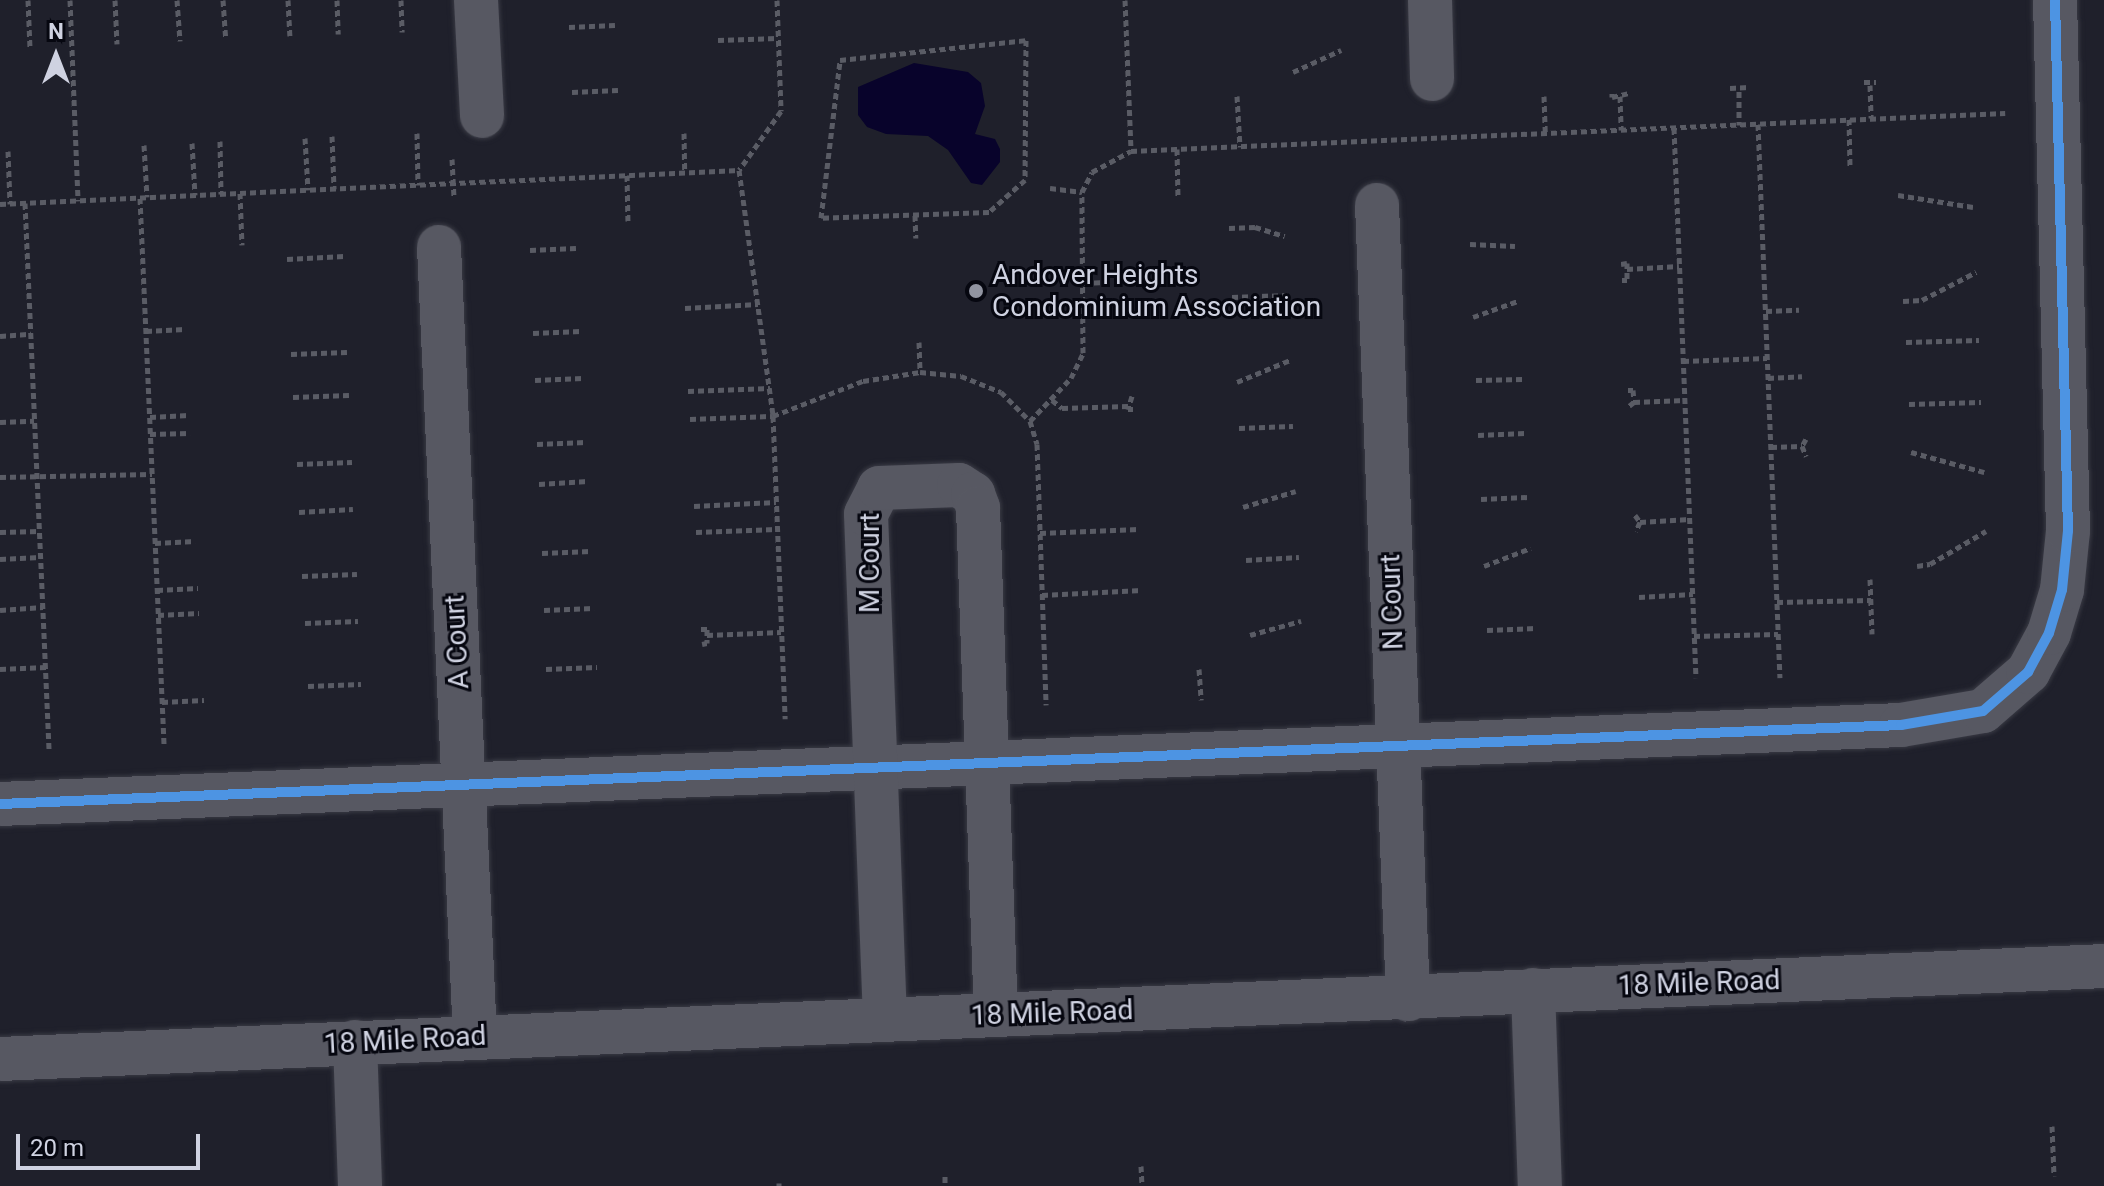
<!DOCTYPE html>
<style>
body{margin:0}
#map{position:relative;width:2104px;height:1186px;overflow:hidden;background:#1f202b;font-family:Roboto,sans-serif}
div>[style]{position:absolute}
.water>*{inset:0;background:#08032b}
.path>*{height:5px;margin-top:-2.5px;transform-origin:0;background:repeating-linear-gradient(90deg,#5a5c65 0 6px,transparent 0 10px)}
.roads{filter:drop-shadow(0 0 2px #393a44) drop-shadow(0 0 2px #393a44)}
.minor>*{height:44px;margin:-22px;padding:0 22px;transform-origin:22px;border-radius:22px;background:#575862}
.cycleway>*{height:10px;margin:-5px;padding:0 5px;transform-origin:5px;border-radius:5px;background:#4d94e3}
.dots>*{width:22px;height:22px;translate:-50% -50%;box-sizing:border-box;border:4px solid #060710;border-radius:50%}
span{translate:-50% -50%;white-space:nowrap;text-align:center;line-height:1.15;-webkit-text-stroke:6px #060710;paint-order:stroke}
.poi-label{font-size:28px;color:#cfd2e1}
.left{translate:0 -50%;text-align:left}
.street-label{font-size:28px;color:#cfd2e1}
.north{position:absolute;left:16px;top:16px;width:80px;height:80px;-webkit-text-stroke:6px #060710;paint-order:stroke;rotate:0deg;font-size:22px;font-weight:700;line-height:32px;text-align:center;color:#cfd2e1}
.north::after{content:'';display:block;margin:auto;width:28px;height:36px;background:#cfd2e1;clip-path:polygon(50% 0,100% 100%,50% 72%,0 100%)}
.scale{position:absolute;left:16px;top:1134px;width:184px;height:36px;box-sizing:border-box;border:4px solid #cfd2e1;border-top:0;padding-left:10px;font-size:24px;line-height:28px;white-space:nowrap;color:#cfd2e1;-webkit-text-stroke:6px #060710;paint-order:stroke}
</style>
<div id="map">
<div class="water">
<div style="clip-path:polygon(914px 63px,968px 72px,981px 83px,985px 106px,975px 134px,995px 139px,1000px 149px,1000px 162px,982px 185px,971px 183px,948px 150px,928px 136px,886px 134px,867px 127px,858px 115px,858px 87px)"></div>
</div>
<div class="path">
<div style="left:28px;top:0;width:48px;rotate:87.6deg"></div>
<div style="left:70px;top:0;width:201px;rotate:87.7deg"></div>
<div style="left:115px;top:0;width:44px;rotate:87.4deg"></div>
<div style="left:177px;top:0;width:41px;rotate:85.8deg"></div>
<div style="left:223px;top:0;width:39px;rotate:86deg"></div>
<div style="left:288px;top:0;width:36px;rotate:87deg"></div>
<div style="left:337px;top:0;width:34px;rotate:88deg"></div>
<div style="left:401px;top:0;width:32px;rotate:88deg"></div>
<div style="left:777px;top:0;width:111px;rotate:87.9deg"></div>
<div style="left:781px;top:111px;width:72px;rotate:125.4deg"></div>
<div style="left:739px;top:170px;width:248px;rotate:82.1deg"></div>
<div style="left:773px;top:416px;width:303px;rotate:87.7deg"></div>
<div style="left:1125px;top:0;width:151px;rotate:87.7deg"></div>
<div style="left:569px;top:27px;width:46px;rotate:-2.5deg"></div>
<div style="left:718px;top:40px;width:59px;rotate:-1.9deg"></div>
<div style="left:1026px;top:40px;width:140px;rotate:90.4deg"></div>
<div style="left:1025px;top:180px;width:48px;rotate:138.4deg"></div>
<div style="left:989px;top:212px;width:168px;rotate:178deg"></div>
<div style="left:821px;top:218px;width:159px;rotate:-83.1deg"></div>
<div style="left:840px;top:60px;width:187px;rotate:-6.1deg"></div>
<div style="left:1293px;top:72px;width:53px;rotate:-24.6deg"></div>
<div style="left:1864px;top:82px;width:12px"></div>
<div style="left:1870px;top:85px;width:33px;rotate:88deg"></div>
<div style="left:1730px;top:88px;width:19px;rotate:-3deg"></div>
<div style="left:1739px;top:91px;width:34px;rotate:90deg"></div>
<div style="left:572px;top:92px;width:46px;rotate:-2.5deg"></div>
<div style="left:1612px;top:93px;width:4px;rotate:90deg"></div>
<div style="left:1612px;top:97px;width:17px;rotate:-13deg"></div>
<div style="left:1237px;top:96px;width:51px;rotate:86.6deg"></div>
<div style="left:1544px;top:96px;width:37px;rotate:88deg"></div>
<div style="left:1620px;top:96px;width:34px;rotate:88deg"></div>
<div style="left:1849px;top:119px;width:47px;rotate:88.8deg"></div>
<div style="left:1758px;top:124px;width:554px;rotate:87.73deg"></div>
<div style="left:1674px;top:128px;width:550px;rotate:87.71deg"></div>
<div style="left:417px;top:133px;width:52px;rotate:88.9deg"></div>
<div style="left:684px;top:133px;width:39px;rotate:89deg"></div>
<div style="left:332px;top:136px;width:53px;rotate:87.8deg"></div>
<div style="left:305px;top:138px;width:52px;rotate:86.7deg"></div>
<div style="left:220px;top:141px;width:53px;rotate:88.9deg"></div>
<div style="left:192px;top:143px;width:52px;rotate:86.7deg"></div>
<div style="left:144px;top:145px;width:52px;rotate:86.7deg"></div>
<div style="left:1177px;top:149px;width:48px;rotate:88.8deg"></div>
<div style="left:8px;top:151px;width:53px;rotate:87.8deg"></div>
<div style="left:452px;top:159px;width:38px;rotate:87deg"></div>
<div style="left:627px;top:175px;width:46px;rotate:88.8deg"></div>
<div style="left:1050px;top:188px;width:32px;rotate:7deg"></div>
<div style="left:240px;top:193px;width:52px;rotate:87.8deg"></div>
<div style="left:1898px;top:195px;width:76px;rotate:9.1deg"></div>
<div style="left:140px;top:198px;width:547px;rotate:87.48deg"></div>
<div style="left:25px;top:203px;width:547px;rotate:87.48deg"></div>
<div style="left:0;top:204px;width:740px;rotate:-2.63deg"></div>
<div style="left:915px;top:215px;width:23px;rotate:88deg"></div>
<div style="left:1229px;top:228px;width:26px;rotate:-2deg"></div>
<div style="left:1255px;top:227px;width:31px;rotate:17deg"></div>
<div style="left:1470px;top:244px;width:45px;rotate:2.5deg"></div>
<div style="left:530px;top:250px;width:46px;rotate:-2.5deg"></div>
<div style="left:287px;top:259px;width:57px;rotate:-3deg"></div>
<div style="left:1621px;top:264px;width:6px;rotate:-9deg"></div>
<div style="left:1627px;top:263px;width:17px;rotate:90deg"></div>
<div style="left:1627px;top:280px;width:5px;rotate:180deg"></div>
<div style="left:1627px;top:269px;width:52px;rotate:-3.3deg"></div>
<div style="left:1084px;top:283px;width:42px;rotate:-2.7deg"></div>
<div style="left:1232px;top:297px;width:56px;rotate:-2deg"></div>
<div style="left:1903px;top:301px;width:19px;rotate:-3deg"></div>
<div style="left:1922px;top:300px;width:61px;rotate:-27.4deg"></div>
<div style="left:685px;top:308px;width:73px;rotate:-3.1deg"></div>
<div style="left:1766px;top:311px;width:33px;rotate:-2deg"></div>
<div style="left:1473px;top:317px;width:48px;rotate:-19.6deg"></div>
<div style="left:146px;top:331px;width:39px;rotate:-3deg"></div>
<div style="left:533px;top:333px;width:48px;rotate:-2.4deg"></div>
<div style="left:0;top:336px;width:31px;rotate:-4deg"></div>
<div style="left:919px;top:342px;width:30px;rotate:88deg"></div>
<div style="left:1906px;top:342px;width:73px;rotate:-1.6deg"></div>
<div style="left:291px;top:354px;width:56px;rotate:-2deg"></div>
<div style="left:1683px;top:361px;width:84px;rotate:-2deg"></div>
<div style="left:1768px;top:378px;width:34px;rotate:-3deg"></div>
<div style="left:535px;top:380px;width:48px;rotate:-2.4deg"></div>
<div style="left:1476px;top:380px;width:47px;rotate:-1.2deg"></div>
<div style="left:1237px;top:382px;width:57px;rotate:-22.5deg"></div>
<div style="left:1628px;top:390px;width:5px"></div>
<div style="left:1633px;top:390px;width:12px;rotate:85deg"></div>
<div style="left:1634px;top:402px;width:6px;rotate:141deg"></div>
<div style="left:688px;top:391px;width:82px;rotate:-2.1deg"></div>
<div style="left:1132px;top:396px;width:14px;rotate:107deg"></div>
<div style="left:1128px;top:409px;width:5px"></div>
<div style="left:293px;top:397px;width:56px;rotate:-2deg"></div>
<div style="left:1052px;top:400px;width:13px;rotate:39deg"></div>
<div style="left:1062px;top:408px;width:66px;rotate:-1.7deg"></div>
<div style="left:1634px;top:402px;width:51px;rotate:-2.2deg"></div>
<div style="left:1909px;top:404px;width:72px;rotate:-1.6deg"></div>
<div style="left:150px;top:417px;width:39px;rotate:-3deg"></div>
<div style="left:690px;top:419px;width:83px;rotate:-2.1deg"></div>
<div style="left:773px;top:416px;width:97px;rotate:-21.3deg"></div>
<div style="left:863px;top:381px;width:58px;rotate:-9deg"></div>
<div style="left:920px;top:372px;width:41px;rotate:5.6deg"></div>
<div style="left:961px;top:376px;width:43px;rotate:21.8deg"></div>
<div style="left:1001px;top:392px;width:41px;rotate:45deg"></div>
<div style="left:1030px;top:421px;width:24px;rotate:73deg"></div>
<div style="left:1037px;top:444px;width:261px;rotate:88deg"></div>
<div style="left:1030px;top:421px;width:59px;rotate:-46.4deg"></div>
<div style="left:1071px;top:378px;width:28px;rotate:-64deg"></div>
<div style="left:1083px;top:353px;width:161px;rotate:-90.4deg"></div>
<div style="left:1082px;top:192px;width:22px;rotate:-63deg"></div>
<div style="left:1092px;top:172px;width:44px;rotate:-28.3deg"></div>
<div style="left:1131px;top:151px;width:875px;rotate:-2.49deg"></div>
<div style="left:0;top:422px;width:34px;rotate:-2deg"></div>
<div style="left:1239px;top:428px;width:54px;rotate:-2.1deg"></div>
<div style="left:150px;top:434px;width:40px;rotate:-1.4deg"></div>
<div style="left:1478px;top:435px;width:47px;rotate:-2.4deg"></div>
<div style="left:1806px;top:439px;width:8px;rotate:120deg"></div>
<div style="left:1802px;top:446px;width:11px;rotate:68deg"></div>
<div style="left:537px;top:444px;width:49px;rotate:-2.3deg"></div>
<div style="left:1771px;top:447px;width:31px;rotate:-2deg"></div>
<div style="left:1911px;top:452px;width:76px;rotate:15.3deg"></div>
<div style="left:297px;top:464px;width:55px;rotate:-2.1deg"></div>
<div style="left:0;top:477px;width:152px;rotate:-1.1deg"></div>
<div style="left:539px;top:484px;width:49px;rotate:-3.5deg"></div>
<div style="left:1481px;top:499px;width:48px;rotate:-2.4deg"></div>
<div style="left:694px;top:506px;width:82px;rotate:-2.8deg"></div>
<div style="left:1243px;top:507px;width:55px;rotate:-16.8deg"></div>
<div style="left:299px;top:512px;width:54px;rotate:-3.2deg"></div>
<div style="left:1635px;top:515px;width:9px;rotate:54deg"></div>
<div style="left:1640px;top:522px;width:10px;rotate:114deg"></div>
<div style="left:1640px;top:522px;width:50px;rotate:-3.4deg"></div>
<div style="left:0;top:532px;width:40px;rotate:-1.4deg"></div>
<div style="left:696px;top:532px;width:81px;rotate:-2.1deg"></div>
<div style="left:1040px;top:533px;width:99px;rotate:-2.3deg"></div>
<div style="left:155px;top:543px;width:40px;rotate:-2.9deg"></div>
<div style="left:542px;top:553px;width:49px;rotate:-2.3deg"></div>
<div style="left:0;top:559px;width:40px;rotate:-2.9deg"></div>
<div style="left:1246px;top:560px;width:53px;rotate:-3.2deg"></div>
<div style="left:1484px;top:566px;width:50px;rotate:-21deg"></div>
<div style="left:1917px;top:566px;width:13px;rotate:-9deg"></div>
<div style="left:1930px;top:564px;width:65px;rotate:-30.5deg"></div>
<div style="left:302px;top:576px;width:55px;rotate:-2.1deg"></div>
<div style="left:1870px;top:579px;width:55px;rotate:87.9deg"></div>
<div style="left:157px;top:590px;width:41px;rotate:-2.8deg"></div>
<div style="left:1042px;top:595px;width:100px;rotate:-2.9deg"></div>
<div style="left:1639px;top:597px;width:54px;rotate:-3.2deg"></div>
<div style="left:1777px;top:602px;width:94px;rotate:-1.2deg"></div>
<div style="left:0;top:610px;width:43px;rotate:-4deg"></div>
<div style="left:544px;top:610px;width:50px;rotate:-2.3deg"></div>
<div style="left:158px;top:615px;width:41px;rotate:-2.8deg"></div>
<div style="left:305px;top:623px;width:53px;rotate:-2.2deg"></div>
<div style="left:701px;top:629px;width:6px"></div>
<div style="left:707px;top:629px;width:14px;rotate:90deg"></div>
<div style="left:707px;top:643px;width:5px;rotate:169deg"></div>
<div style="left:1487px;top:630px;width:49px;rotate:-2.3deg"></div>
<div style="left:707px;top:635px;width:74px;rotate:-2.3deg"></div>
<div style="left:1250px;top:635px;width:53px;rotate:-15.4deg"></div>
<div style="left:1694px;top:636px;width:84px;rotate:-1.4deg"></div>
<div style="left:0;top:669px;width:46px;rotate:-2.5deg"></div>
<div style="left:546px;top:669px;width:51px;rotate:-2.2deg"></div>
<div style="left:1199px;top:669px;width:31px;rotate:86deg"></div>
<div style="left:308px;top:686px;width:53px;rotate:-2.2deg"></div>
<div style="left:162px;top:702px;width:42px;rotate:-2.7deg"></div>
<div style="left:2052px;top:1126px;width:50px;rotate:87.7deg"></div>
<div style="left:1141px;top:1166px;width:20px;rotate:87deg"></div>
<div style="left:945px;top:1176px;width:10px;rotate:90deg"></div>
<div style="left:779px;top:1183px;width:3px;rotate:90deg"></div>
</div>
<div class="roads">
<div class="minor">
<div style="left:476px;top:0;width:116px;rotate:87deg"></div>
<div style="left:1430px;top:0;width:79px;rotate:88.5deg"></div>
<div style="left:1377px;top:205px;width:795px;rotate:87.76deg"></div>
<div style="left:439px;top:247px;width:791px;rotate:87.39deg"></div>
<div style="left:0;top:804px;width:1903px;rotate:-2.38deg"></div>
<div style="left:1901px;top:725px;width:83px;rotate:-9.7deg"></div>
<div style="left:1983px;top:711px;width:60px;rotate:-40.9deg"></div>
<div style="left:2028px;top:672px;width:44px;rotate:-61.7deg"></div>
<div style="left:2049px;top:633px;width:45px;rotate:-73.2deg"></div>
<div style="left:2062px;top:590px;width:59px;rotate:-84.2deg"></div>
<div style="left:2068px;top:531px;width:531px;rotate:-91.4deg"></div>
<div style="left:1533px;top:990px;width:196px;rotate:88deg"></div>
<div style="left:885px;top:1020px;width:506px;rotate:-92.15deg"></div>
<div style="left:866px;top:514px;width:29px;rotate:-63deg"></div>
<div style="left:879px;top:488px;width:80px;rotate:-2.1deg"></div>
<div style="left:959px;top:485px;width:17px;rotate:33deg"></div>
<div style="left:973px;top:494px;width:15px;rotate:70deg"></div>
<div style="left:978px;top:508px;width:507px;rotate:87.97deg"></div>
<div style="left:355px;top:1042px;width:144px;rotate:88deg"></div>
<div style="left:0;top:1059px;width:2106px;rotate:-2.53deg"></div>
</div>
</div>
<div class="cycleway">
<div style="left:0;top:804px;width:1903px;rotate:-2.38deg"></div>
<div style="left:1901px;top:725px;width:83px;rotate:-9.7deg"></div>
<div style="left:1983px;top:711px;width:60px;rotate:-40.9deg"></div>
<div style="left:2028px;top:672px;width:44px;rotate:-61.7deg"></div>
<div style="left:2049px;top:633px;width:45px;rotate:-73.2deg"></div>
<div style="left:2062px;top:590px;width:59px;rotate:-84.2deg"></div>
<div style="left:2068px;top:531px;width:531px;rotate:-91.4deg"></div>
</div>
<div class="dots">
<div style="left:976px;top:291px;background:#9194a1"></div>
</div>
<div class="poi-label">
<span class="left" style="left:992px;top:291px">Andover Heights<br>Condominium Association</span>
</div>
<div class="street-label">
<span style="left:870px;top:563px;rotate:-90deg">M Court</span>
<span style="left:1392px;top:602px;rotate:-92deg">N Court</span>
<span style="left:457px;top:642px;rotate:-93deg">A Court</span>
<span style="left:1699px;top:983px;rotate:-2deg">18 Mile Road</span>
<span style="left:1052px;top:1013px;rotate:-2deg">18 Mile Road</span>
<span style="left:405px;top:1040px;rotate:-3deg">18 Mile Road</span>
</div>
<div class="north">N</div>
<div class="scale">20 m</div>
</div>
